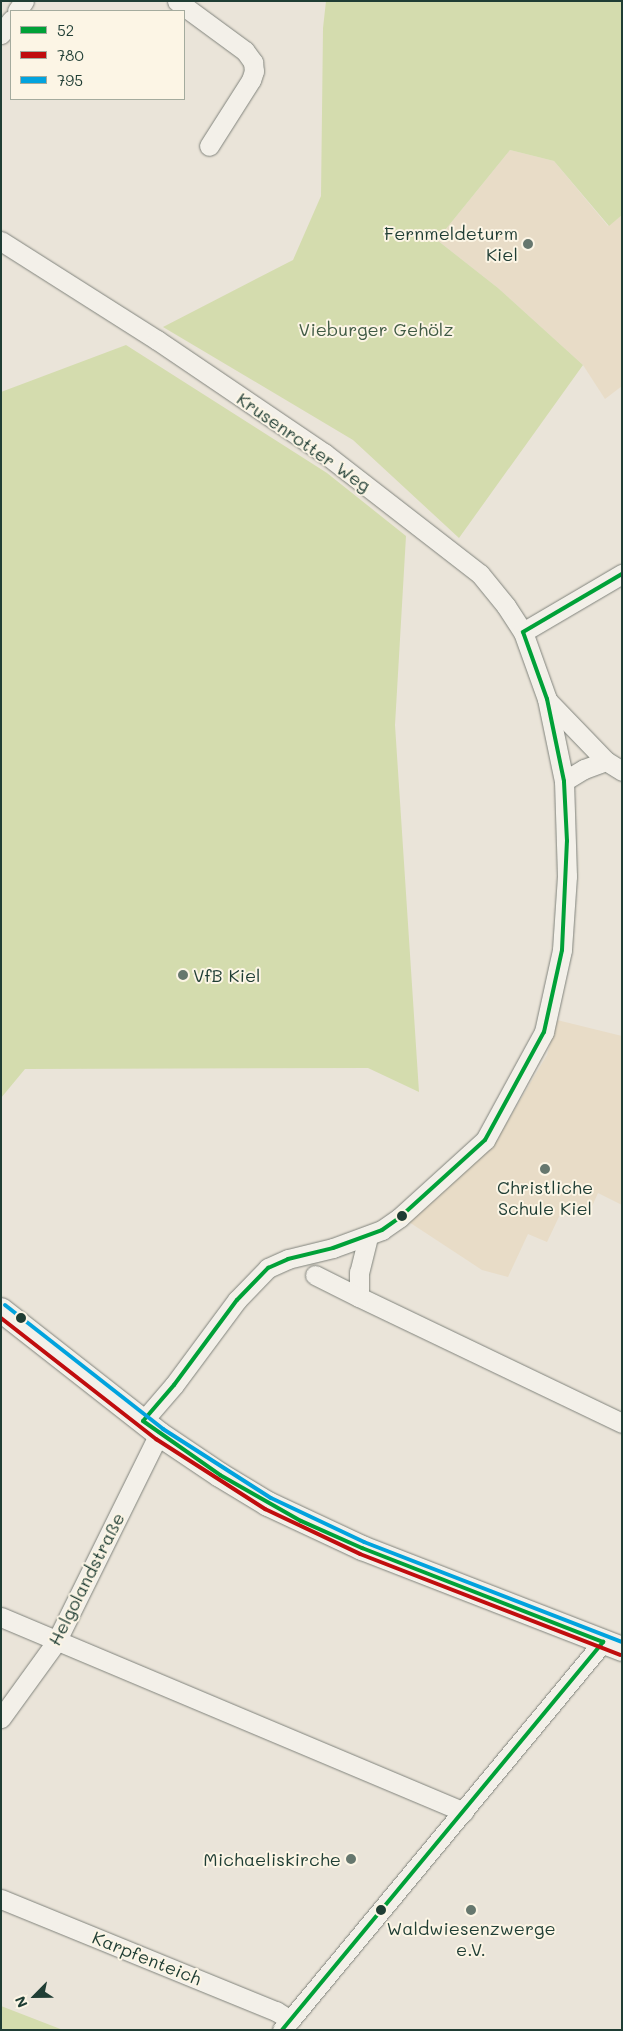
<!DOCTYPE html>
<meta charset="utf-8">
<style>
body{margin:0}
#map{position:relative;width:623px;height:2031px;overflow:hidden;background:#eae4d9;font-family:Mali,sans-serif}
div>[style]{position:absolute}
.built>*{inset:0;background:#e8dcc7}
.green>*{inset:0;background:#d4dcae}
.roads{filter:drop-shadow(0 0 1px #80837c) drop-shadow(0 0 1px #80837c)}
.minor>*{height:19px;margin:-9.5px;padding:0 9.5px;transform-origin:9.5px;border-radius:9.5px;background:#f3f0e9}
.major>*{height:24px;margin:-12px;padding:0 12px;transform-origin:12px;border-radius:12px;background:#f3f0e9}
.bus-1>*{height:4px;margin:-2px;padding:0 2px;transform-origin:2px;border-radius:2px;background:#00a138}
.bus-2>*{height:4px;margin:-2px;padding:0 2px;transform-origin:2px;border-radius:2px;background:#c00d0e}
.bus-3>*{height:4px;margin:-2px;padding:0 2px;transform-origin:2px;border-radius:2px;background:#02a3de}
.dots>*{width:14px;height:14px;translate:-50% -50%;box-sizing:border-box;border:2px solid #fcf5e5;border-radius:50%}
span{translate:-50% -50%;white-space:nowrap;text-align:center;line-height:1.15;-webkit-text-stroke:4px #fcf5e5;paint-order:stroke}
.poi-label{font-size:18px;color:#1f3d34}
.right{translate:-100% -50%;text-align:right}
.left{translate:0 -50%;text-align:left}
.park-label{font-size:18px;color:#405b45}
.street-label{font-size:18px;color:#1f3d34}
.frame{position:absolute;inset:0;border:2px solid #1f3d34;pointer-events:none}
.legend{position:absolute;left:10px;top:10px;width:175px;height:90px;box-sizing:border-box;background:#fcf5e5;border:1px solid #a4ab9e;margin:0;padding:6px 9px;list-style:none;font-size:15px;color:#1f3d34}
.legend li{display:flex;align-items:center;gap:10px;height:25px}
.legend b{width:25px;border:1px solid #a4ab9e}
.north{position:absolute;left:10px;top:1971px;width:50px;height:50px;-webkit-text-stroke:4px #fcf5e5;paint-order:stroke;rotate:247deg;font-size:14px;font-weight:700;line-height:20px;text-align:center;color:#1f3d34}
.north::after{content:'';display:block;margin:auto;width:18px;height:22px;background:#1f3d34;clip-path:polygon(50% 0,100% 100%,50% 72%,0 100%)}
</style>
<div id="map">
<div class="built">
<div style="clip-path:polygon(510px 150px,554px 161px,608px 226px,622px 215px,622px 386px,605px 399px,583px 365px,498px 288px,437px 240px)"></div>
<div style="clip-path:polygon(557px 1020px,622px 1036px,622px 1205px,598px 1193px,589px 1213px,566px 1202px,547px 1242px,528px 1234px,508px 1277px,482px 1270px,409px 1222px,494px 1144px,547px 1055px)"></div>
</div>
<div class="green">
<div style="clip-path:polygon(326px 1px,622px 1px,622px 215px,609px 226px,554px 161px,510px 150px,437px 240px,498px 288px,583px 365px,459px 538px,353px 440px,163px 327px,293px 260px,321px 196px,323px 28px)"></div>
<div style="clip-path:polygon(126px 345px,327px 473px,406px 536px,395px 725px,419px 1092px,368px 1068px,25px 1069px,1px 1098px,1px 392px)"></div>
<div style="clip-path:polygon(1px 2006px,63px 2030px,1px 2030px)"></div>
</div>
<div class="roads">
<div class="minor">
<div style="left:177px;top:1px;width:84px;rotate:36.3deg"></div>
<div style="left:245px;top:51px;width:14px;rotate:54deg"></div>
<div style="left:253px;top:62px;width:9px;rotate:84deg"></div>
<div style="left:254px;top:71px;width:9px;rotate:108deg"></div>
<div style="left:251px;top:80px;width:78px;rotate:122.5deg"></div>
<div style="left:17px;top:11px;width:12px;rotate:-55deg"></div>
<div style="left:1px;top:34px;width:17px;rotate:-54deg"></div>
<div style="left:1px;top:241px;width:185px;rotate:32.4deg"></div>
<div style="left:157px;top:340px;width:202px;rotate:34.1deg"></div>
<div style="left:324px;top:453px;width:197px;rotate:37.8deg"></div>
<div style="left:480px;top:574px;width:41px;rotate:50.9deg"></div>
<div style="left:506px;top:606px;width:31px;rotate:57deg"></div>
<div style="left:523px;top:632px;width:71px;rotate:70.3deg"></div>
<div style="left:547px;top:699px;width:84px;rotate:78.3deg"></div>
<div style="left:564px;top:781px;width:95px;rotate:88.2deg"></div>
<div style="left:567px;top:876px;width:74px;rotate:93.9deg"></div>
<div style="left:562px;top:950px;width:84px;rotate:102.4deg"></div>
<div style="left:544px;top:1032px;width:123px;rotate:118.6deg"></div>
<div style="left:485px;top:1140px;width:116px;rotate:137.8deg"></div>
<div style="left:399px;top:1218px;width:21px;rotate:145deg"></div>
<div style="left:382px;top:1230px;width:52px;rotate:159.8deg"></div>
<div style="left:333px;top:1248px;width:46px;rotate:166.3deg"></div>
<div style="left:288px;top:1259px;width:22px;rotate:156deg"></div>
<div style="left:268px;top:1268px;width:45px;rotate:134.1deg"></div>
<div style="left:237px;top:1300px;width:106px;rotate:126.5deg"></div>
<div style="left:174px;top:1385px;width:48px;rotate:130.7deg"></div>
<div style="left:523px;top:632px;width:115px;rotate:-30.4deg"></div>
<div style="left:549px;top:702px;width:82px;rotate:46deg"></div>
<div style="left:606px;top:761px;width:19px;rotate:32deg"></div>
<div style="left:564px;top:781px;width:23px;rotate:-31deg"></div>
<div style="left:584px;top:769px;width:23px;rotate:-20deg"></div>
<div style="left:368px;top:1237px;width:36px;rotate:104deg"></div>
<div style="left:359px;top:1272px;width:25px;rotate:90deg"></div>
<div style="left:359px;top:1297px;width:292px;rotate:25.6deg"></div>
<div style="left:315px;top:1275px;width:49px;rotate:26.6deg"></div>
<div style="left:1px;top:1617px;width:502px;rotate:22.84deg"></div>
<div style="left:1px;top:1718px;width:94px;rotate:-54.1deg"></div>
<div style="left:56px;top:1642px;width:232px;rotate:-63.7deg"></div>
<div style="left:1px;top:1899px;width:297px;rotate:22.2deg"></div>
<div style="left:276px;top:2011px;width:17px;rotate:33deg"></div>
<div style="left:282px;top:2030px;width:504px;rotate:-50.4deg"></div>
</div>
<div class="major">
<div style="left:1px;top:1310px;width:201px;rotate:38.1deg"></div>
<div style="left:159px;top:1434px;width:73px;rotate:33.9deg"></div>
<div style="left:220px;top:1475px;width:56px;rotate:31.1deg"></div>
<div style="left:268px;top:1504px;width:104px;rotate:25.1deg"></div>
<div style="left:362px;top:1548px;width:279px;rotate:21.2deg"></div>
</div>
</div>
<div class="bus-1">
<div style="left:523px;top:632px;width:115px;rotate:-30.4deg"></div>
<div style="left:143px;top:1421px;width:48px;rotate:-49.3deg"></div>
<div style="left:174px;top:1385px;width:106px;rotate:-53.5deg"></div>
<div style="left:237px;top:1300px;width:45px;rotate:-45.9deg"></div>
<div style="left:268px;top:1268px;width:22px;rotate:-24deg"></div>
<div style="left:288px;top:1259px;width:46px;rotate:-13.7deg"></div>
<div style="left:333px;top:1248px;width:52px;rotate:-20.2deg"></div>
<div style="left:382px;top:1230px;width:21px;rotate:-35deg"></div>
<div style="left:399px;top:1218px;width:116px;rotate:-42.2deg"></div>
<div style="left:485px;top:1140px;width:123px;rotate:-61.4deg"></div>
<div style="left:544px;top:1032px;width:84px;rotate:-77.6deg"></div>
<div style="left:562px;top:950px;width:109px;rotate:-87.4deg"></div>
<div style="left:567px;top:841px;width:60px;rotate:-92.9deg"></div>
<div style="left:564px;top:781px;width:84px;rotate:-101.7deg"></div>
<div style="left:547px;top:699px;width:71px;rotate:-109.7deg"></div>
<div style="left:143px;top:1421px;width:94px;rotate:35deg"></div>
<div style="left:220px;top:1475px;width:93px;rotate:29.6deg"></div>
<div style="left:301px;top:1521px;width:67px;rotate:23.9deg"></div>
<div style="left:362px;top:1548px;width:259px;rotate:21.3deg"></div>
<div style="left:282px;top:2030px;width:504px;rotate:-50.4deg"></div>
</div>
<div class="bus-2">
<div style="left:1px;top:1318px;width:197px;rotate:38deg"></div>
<div style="left:156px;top:1439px;width:130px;rotate:32.7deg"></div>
<div style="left:265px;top:1509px;width:105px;rotate:25.3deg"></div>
<div style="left:360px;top:1554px;width:279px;rotate:21.2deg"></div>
</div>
<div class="bus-3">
<div style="left:5px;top:1305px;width:201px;rotate:38.1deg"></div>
<div style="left:163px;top:1429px;width:128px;rotate:32.6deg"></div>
<div style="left:271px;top:1498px;width:103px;rotate:25.3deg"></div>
<div style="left:364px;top:1542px;width:277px;rotate:21.2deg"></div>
</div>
<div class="dots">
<div style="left:528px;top:244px;background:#66776e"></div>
<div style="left:183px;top:975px;background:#66776e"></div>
<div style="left:545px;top:1169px;background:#66776e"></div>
<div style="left:402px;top:1216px;background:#1f3d34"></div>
<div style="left:21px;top:1318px;background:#1f3d34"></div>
<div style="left:351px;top:1859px;background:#66776e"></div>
<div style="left:381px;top:1910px;background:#1f3d34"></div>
<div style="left:471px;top:1910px;background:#66776e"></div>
</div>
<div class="poi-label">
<span class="right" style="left:518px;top:244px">Fernmeldeturm<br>Kiel</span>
<span class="left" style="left:193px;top:975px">VfB Kiel</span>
<span style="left:545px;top:1198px">Christliche<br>Schule Kiel</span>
<span class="right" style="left:341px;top:1859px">Michaeliskirche</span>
<span style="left:471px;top:1939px">Waldwiesenzwerge<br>e.V.</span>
</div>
<div class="park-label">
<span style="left:376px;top:329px">Vieburger Gehölz</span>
</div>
<div class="street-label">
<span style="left:304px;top:442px;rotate:35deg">Krusenrotter Weg</span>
<span style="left:86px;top:1579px;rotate:-63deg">Helgolandstraße</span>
<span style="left:147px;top:1958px;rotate:22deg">Karpfenteich</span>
</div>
<div class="frame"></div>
<ul class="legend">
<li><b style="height:6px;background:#00a138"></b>52</li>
<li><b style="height:6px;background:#c00d0e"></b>780</li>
<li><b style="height:6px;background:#02a3de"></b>795</li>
</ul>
<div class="north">N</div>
</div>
